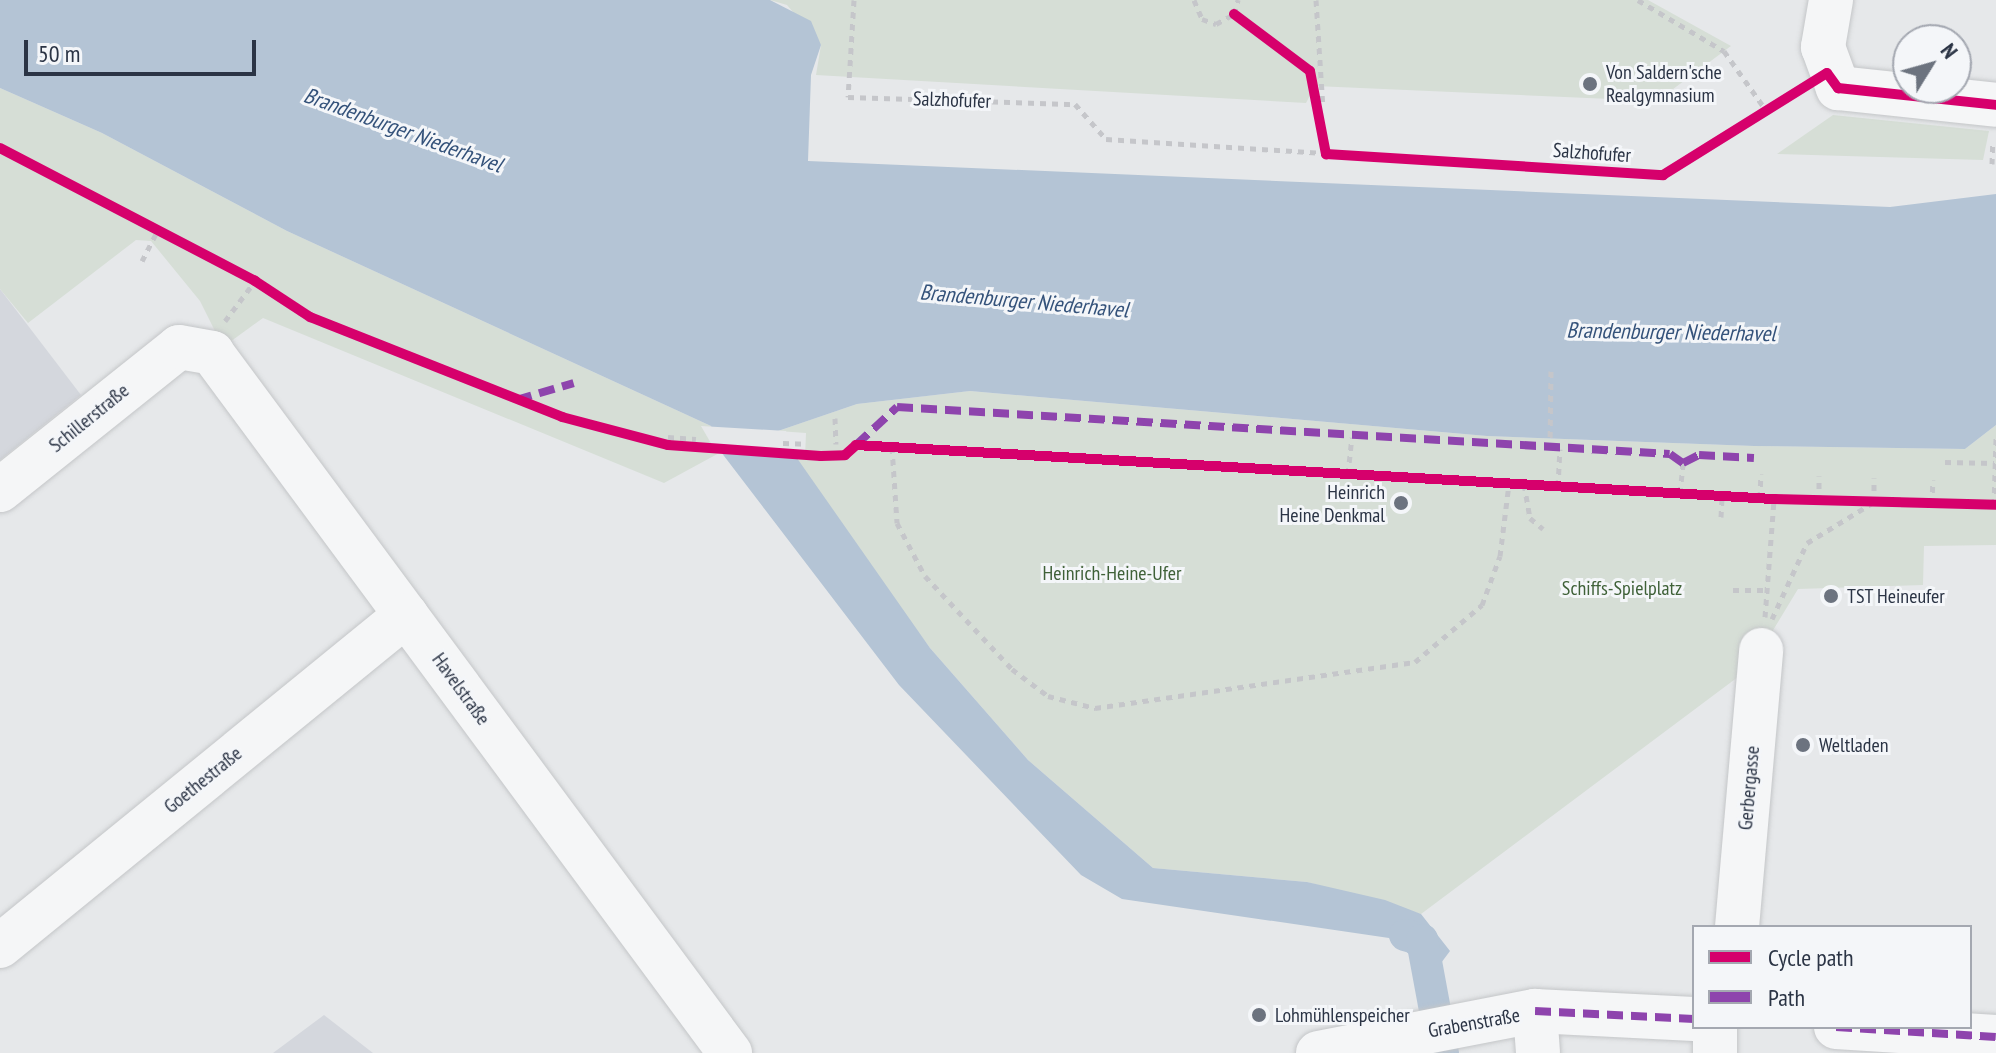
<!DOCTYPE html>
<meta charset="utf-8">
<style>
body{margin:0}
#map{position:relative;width:1996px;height:1053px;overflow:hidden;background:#e6e8ea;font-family:"PT Sans Narrow",sans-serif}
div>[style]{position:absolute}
.built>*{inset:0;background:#d4d7dd}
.green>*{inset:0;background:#d6ded6}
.water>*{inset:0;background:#b4c4d5}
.pier>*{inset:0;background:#e6e8ea}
.canal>*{height:32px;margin:-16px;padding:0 16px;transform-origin:16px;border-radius:16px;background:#b4c4d5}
.path>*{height:5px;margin-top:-2.5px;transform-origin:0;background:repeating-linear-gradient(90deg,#c5c6ca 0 6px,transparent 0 12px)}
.roads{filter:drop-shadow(0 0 2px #c4c6c8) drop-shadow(0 0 2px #c4c6c8)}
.minor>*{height:44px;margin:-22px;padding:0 22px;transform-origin:22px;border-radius:22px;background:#f5f6f7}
.quiet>*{height:8px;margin-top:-4px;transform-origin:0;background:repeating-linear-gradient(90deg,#8e44ad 0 16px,transparent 0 24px)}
.cycleway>*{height:10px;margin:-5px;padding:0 5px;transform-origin:5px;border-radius:5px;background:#d6006c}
.dots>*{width:22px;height:22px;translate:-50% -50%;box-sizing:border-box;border:4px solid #f4f6f9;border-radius:50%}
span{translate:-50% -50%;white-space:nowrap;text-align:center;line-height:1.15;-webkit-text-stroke:6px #f4f6f9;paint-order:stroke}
.poi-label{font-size:20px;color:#2b3445}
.left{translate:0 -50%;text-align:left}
.right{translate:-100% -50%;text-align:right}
.street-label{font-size:20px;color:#2b3445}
.park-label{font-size:20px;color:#3f6138}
.water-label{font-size:22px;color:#34527a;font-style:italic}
.legend{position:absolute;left:1692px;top:925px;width:280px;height:104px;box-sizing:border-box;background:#f4f6f9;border:2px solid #a4a8b1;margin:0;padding:10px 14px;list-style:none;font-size:24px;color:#2b3445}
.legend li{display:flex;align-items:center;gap:16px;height:40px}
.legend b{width:40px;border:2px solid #a4a8b1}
.north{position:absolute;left:1892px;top:24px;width:80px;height:80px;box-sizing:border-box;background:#f4f6f9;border:2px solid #a4a8b1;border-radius:50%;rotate:53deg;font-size:22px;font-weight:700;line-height:32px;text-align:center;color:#2b3445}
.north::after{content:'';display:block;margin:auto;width:28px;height:36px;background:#6c737f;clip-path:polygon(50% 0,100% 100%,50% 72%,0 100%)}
.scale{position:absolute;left:24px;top:40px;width:232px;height:36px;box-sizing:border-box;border:4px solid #2b3445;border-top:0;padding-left:10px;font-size:24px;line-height:28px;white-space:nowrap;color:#2b3445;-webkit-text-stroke:6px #f4f6f9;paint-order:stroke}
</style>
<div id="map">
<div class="built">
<div style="clip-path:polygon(0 289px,81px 395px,0 460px)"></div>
<div style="clip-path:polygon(324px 1015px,373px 1053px,273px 1053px)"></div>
</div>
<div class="green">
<div style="clip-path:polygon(770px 0,1648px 0,1731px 46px,1657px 101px,1315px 86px,1306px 103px,816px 75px,821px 45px,787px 5px)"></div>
<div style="clip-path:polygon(0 88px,102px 133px,287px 231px,711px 426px,721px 452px,664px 483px,263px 318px,223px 347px,200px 301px,151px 241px,136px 240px,28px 323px,0 289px)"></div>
<div style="clip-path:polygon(1833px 115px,1989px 131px,1983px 160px,1777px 154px)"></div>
<div style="clip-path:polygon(970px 391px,1487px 436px,1754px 446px,1965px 449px,1996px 425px,1996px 545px,1924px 546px,1923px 585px,1798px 589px,1750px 668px,1421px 914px,1307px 882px,1153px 868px,1028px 760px,930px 648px,789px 457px,805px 458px,806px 433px,778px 431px,857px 404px)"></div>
</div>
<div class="water">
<div style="clip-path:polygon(0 0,770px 0,811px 21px,821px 45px,811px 75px,808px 161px,1890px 207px,1996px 194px,1996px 425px,1965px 449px,1754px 446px,1487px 436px,970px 391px,857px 404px,778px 431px,930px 648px,1028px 760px,1153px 868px,1307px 882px,1385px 900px,1421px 914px,1450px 951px,1441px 963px,1424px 966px,1389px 938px,1122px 899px,1081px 875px,899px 685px,721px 452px,711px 426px,287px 231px,102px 133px,0 88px)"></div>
</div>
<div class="pier">
<div style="clip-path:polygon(701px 426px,786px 431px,794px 457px,716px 452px)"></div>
</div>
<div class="canal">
<div style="left:1405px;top:935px;width:18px;rotate:16deg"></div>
<div style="left:1422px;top:940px;width:115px;rotate:79.5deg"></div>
</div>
<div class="path">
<div style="left:854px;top:0;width:97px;rotate:93.5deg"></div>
<div style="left:848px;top:97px;width:227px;rotate:1.8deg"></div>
<div style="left:1075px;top:104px;width:47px;rotate:48.5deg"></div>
<div style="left:1106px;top:139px;width:558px;rotate:3.7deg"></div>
<div style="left:1663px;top:175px;width:161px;rotate:-31.8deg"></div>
<div style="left:1194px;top:0;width:21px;rotate:67deg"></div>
<div style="left:1202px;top:19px;width:15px;rotate:20deg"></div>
<div style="left:1216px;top:24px;width:21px;rotate:-29deg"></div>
<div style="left:1234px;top:14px;width:15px;rotate:-74deg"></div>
<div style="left:1316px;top:0;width:107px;rotate:86.3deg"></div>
<div style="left:1638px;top:0;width:100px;rotate:30.7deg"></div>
<div style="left:1724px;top:51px;width:72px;rotate:54.6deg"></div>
<div style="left:1234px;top:14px;width:95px;rotate:36.9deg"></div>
<div style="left:1310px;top:71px;width:85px;rotate:79.1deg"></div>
<div style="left:1992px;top:164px;width:23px;rotate:-88deg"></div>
<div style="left:142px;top:261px;width:30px;rotate:-63deg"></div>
<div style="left:225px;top:321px;width:50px;rotate:-53.1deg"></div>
<div style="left:835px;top:418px;width:26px;rotate:88deg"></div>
<div style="left:668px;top:437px;width:28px;rotate:4deg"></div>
<div style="left:783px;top:443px;width:23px;rotate:2deg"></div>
<div style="left:892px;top:447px;width:76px;rotate:86.2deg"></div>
<div style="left:897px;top:523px;width:60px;rotate:62.2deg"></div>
<div style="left:925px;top:576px;width:127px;rotate:46.9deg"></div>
<div style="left:1012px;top:669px;width:45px;rotate:36.9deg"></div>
<div style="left:1048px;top:696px;width:49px;rotate:14.3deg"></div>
<div style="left:1095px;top:708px;width:323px;rotate:-8.2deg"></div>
<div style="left:1415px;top:662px;width:88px;rotate:-40.4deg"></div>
<div style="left:1482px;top:605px;width:52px;rotate:-69.8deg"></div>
<div style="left:1500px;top:556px;width:73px;rotate:-82.9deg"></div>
<div style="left:1550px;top:449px;width:78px;rotate:-89.3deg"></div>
<div style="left:805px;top:454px;width:40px;rotate:1.4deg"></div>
<div style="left:845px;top:455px;width:15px;rotate:-42deg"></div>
<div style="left:1945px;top:462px;width:49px;rotate:1.2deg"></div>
<div style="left:1348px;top:474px;width:37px;rotate:-84deg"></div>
<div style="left:1524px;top:484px;width:35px;rotate:80deg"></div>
<div style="left:1530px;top:518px;width:17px;rotate:40deg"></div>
<div style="left:1558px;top:486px;width:37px;rotate:-87deg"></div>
<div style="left:1680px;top:493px;width:30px;rotate:-84deg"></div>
<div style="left:1760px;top:498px;width:24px;rotate:-88deg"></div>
<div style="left:1819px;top:500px;width:24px;rotate:-90deg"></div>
<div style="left:1932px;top:504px;width:24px;rotate:-88deg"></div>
<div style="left:1994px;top:505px;width:69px;rotate:-88.3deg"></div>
<div style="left:1721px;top:517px;width:21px;rotate:-87deg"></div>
<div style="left:1733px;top:590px;width:34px"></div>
<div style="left:1765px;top:617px;width:118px;rotate:-85.6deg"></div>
<div style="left:1772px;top:619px;width:84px;rotate:-65.3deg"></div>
<div style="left:1807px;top:543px;width:79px;rotate:-31.5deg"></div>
<div style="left:1874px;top:502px;width:24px;rotate:-90deg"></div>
</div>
<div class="roads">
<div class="minor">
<div style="left:1831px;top:0;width:48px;rotate:99.7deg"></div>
<div style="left:1823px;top:47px;width:44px;rotate:69.9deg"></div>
<div style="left:1838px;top:88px;width:159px;rotate:6.1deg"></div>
<div style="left:0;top:490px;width:229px;rotate:-38.6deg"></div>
<div style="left:179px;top:347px;width:34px;rotate:10deg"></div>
<div style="left:212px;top:353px;width:871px;rotate:53.5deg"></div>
<div style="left:1737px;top:927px;width:278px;rotate:-85deg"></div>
<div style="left:0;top:946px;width:524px;rotate:-39.19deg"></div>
<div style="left:1535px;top:1011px;width:42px;rotate:85.9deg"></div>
<div style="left:1836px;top:1027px;width:160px;rotate:3.6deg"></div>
<div style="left:1318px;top:1053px;width:221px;rotate:-11deg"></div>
<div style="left:1535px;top:1011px;width:159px;rotate:2.9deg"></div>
<div style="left:1715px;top:1053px;width:26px;rotate:-90deg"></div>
</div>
</div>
<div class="quiet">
<div style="left:516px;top:400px;width:60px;rotate:-16.3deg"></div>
<div style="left:856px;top:445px;width:56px;rotate:-42.8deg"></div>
<div style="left:897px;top:407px;width:774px;rotate:3.48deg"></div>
<div style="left:1670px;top:454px;width:16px;rotate:35deg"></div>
<div style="left:1683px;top:463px;width:18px;rotate:-27deg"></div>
<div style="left:1699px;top:455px;width:55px;rotate:3.1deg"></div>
<div style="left:1535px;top:1011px;width:159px;rotate:2.9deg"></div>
<div style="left:1836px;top:1027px;width:160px;rotate:3.6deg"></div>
</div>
<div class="cycleway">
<div style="left:1234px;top:14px;width:95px;rotate:36.9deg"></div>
<div style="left:1310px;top:71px;width:85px;rotate:79.1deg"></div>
<div style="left:1326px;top:154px;width:338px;rotate:3.6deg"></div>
<div style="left:1663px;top:175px;width:193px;rotate:-31.9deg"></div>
<div style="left:1827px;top:73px;width:19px;rotate:54deg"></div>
<div style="left:1838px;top:88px;width:159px;rotate:6.1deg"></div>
<div style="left:0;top:148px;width:288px;rotate:27.5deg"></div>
<div style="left:255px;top:281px;width:66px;rotate:33.2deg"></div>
<div style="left:310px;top:317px;width:271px;rotate:21.6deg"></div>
<div style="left:562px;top:417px;width:110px;rotate:14.8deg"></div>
<div style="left:668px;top:445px;width:153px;rotate:4.1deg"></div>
<div style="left:821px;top:456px;width:24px;rotate:-2deg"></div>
<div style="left:845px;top:455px;width:15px;rotate:-42deg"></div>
<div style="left:856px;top:445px;width:920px;rotate:3.37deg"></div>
<div style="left:1774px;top:499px;width:222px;rotate:1.5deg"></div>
</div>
<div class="dots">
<div style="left:1590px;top:84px;background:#6c737f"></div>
<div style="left:1401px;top:503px;background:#6c737f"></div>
<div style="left:1831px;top:596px;background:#6c737f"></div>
<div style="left:1803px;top:745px;background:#6c737f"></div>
<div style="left:1259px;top:1015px;background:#6c737f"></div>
</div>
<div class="poi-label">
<span class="left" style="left:1606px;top:84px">Von Saldern'sche<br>Realgymnasium</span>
<span class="right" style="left:1385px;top:504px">Heinrich<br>Heine Denkmal</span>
<span class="left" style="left:1847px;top:596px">TST Heineufer</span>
<span class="left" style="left:1819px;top:745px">Weltladen</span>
<span class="left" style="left:1275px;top:1015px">Lohmühlenspeicher</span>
</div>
<div class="street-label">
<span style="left:952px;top:100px;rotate:2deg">Salzhofufer</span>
<span style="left:1592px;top:153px;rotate:4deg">Salzhofufer</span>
<span style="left:89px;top:418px;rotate:-39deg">Schillerstraße</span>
<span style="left:461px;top:689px;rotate:54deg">Havelstraße</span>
<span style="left:203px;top:780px;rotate:-39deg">Goethestraße</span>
<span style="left:1749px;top:788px;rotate:-85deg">Gerbergasse</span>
<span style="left:1474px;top:1023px;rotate:-10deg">Grabenstraße</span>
</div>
<div class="park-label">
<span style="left:1112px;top:573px">Heinrich-Heine-Ufer</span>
<span style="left:1622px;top:588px">Schiffs-Spielplatz</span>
</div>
<div class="water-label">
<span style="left:403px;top:130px;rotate:20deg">Brandenburger Niederhavel</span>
<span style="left:1024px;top:301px;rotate:5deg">Brandenburger Niederhavel</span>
<span style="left:1671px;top:332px;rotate:1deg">Brandenburger Niederhavel</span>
</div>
<ul class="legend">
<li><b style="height:10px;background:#d6006c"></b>Cycle path</li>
<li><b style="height:10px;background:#8e44ad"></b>Path</li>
</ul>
<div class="north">N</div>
<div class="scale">50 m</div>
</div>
